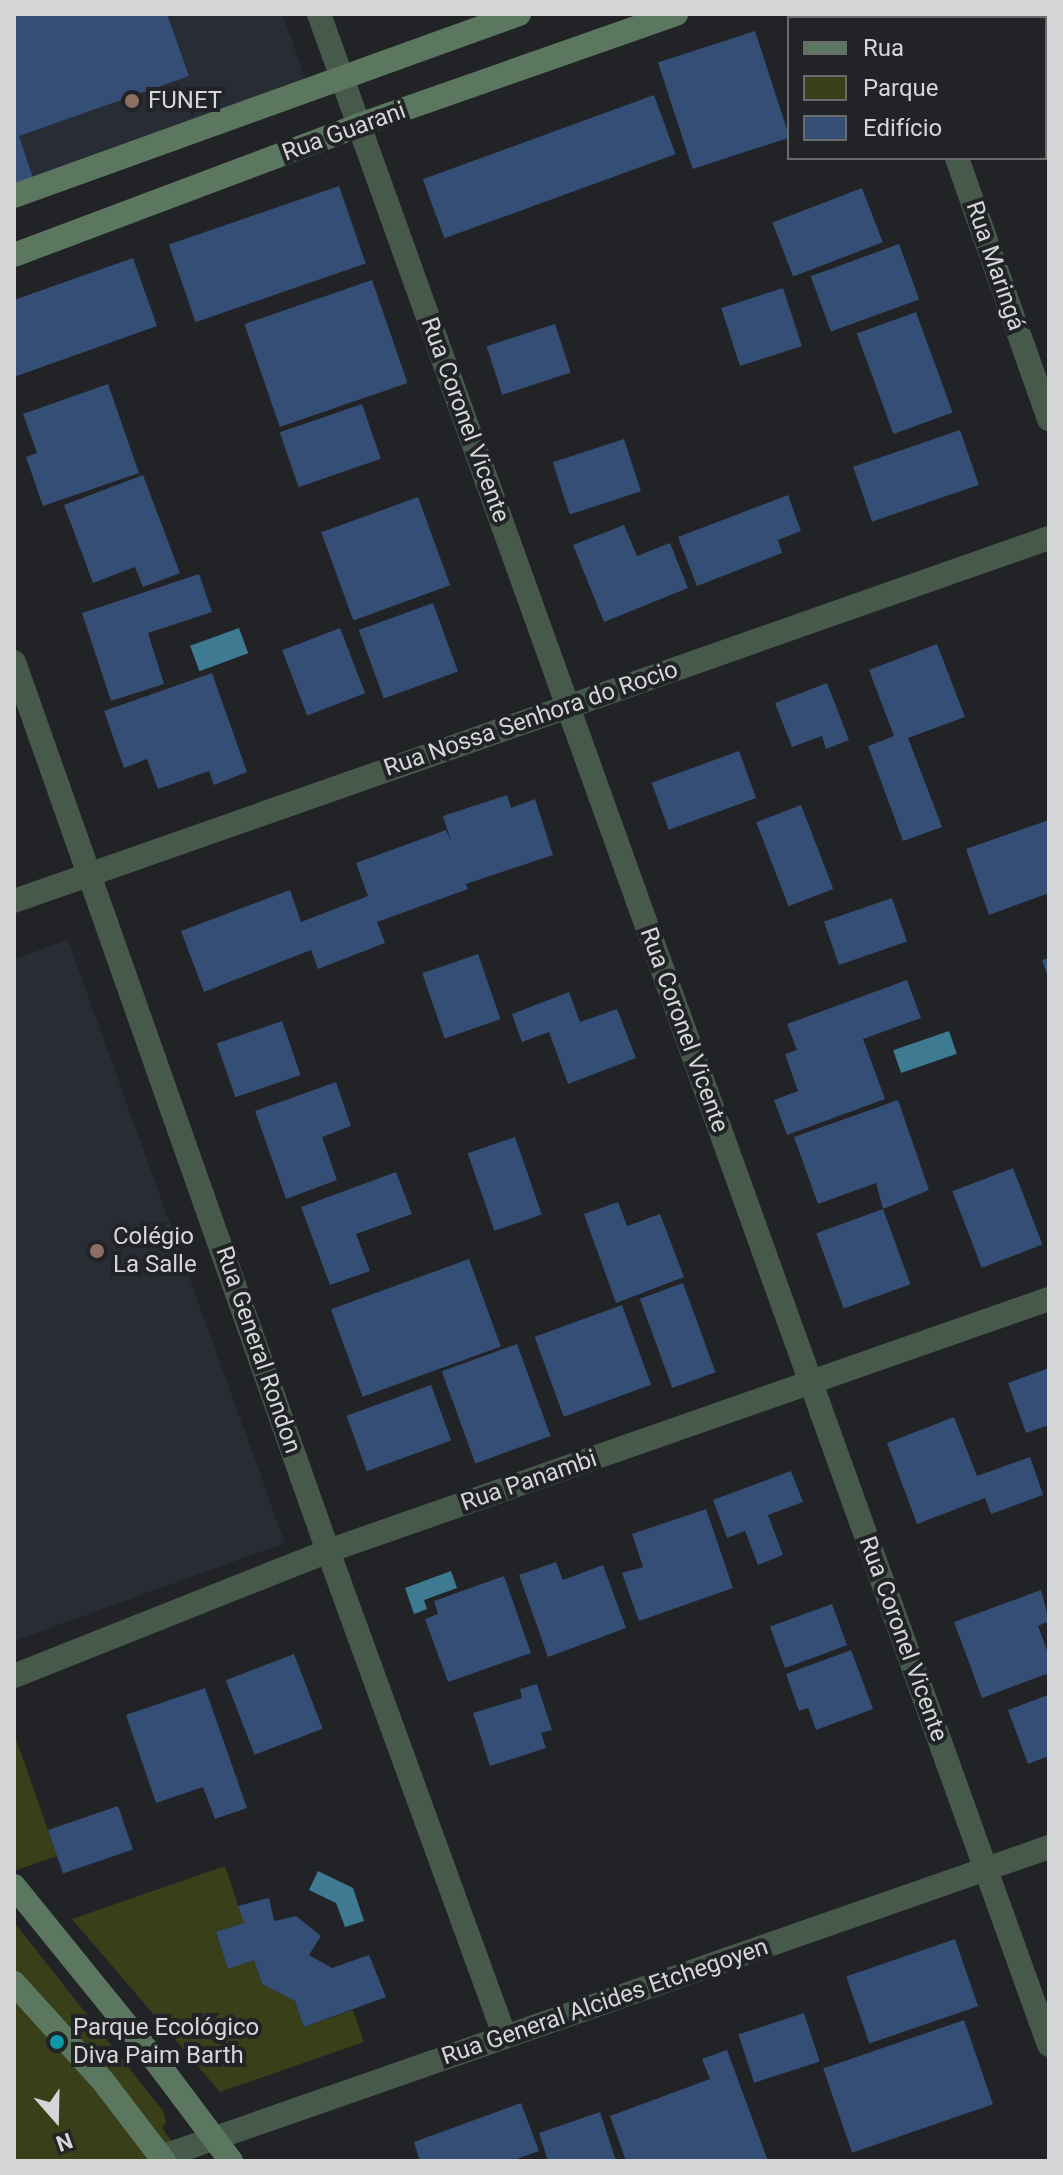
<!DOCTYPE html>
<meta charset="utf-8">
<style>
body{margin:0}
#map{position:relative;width:1063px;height:2175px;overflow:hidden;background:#212326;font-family:Roboto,sans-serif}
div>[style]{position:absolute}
.built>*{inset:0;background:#282c34}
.green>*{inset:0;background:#383f19}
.water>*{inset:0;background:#3e7b92;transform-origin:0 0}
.building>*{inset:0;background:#344e75;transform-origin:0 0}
.street>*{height:24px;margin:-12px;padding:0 12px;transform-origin:12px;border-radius:12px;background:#47594a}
.secondary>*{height:24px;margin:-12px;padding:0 12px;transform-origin:12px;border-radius:12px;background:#5b775f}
.dots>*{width:22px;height:22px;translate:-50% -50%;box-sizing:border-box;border:4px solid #212326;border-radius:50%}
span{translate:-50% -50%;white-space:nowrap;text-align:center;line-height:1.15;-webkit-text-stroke:8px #212326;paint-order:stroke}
.poi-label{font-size:24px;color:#d5d6d8}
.left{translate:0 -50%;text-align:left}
.street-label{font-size:24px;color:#d5d6d8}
.frame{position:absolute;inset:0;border:16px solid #d5d6d8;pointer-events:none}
.legend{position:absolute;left:787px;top:16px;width:260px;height:144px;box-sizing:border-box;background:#212326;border:2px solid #696b6d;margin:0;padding:10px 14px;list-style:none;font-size:24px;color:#d5d6d8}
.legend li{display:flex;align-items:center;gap:16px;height:40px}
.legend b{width:40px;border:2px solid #696b6d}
.north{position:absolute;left:16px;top:2079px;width:80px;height:80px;-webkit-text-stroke:6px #212326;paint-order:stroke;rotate:160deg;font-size:22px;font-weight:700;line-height:32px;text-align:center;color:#d5d6d8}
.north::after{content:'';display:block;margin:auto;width:28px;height:36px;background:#d5d6d8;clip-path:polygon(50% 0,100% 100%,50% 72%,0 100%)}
</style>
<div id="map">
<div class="built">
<div style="clip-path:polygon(14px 14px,282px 14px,306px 80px,34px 181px,14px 122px)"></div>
<div style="clip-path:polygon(68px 940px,285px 1543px,14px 1641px,14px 959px)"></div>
</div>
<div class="green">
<div style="clip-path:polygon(14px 1733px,57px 1856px,14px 1871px)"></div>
<div style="clip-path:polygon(225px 1866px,244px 1923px,216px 1933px,228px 1968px,254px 1960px,262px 1984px,295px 2001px,304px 2027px,353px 2010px,364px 2042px,220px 2092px,72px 1919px)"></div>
<div style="clip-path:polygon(14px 1922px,163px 2111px,166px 2122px,162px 2128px,186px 2161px,14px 2161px)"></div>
</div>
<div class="water">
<div style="left:239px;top:628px;width:27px;height:52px;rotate:70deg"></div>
<div style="left:949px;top:1031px;width:24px;height:59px;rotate:71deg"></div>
<div style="clip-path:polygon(451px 1571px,457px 1588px,424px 1600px,427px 1609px,414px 1614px,405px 1588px)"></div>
<div style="clip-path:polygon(318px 1871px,353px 1888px,364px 1921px,345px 1927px,336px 1903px,309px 1890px)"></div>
</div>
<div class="building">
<div style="clip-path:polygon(14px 14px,167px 14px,189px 76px,19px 136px,34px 181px,14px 189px)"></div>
<div style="left:980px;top:14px;width:69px;height:4px"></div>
<div style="left:755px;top:31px;width:112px;height:102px;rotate:72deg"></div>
<div style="clip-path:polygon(1049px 45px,1049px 84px,1045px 46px)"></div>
<div style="left:654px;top:95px;width:63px;height:246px;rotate:70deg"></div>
<div style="left:339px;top:186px;width:82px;height:180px;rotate:71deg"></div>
<div style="left:862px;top:188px;width:58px;height:96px;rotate:69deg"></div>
<div style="left:899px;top:244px;width:59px;height:94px;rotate:70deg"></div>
<div style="clip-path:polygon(133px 258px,157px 326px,14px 377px,14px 300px)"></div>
<div style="left:372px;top:280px;width:109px;height:135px;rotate:71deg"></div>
<div style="left:783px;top:288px;width:61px;height:65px;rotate:72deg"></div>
<div style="left:916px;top:312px;width:107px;height:63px;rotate:70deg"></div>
<div style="left:555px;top:324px;width:51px;height:72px;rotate:72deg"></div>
<div style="clip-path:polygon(108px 384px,139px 473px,43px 506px,26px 457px,37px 453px,23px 414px)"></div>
<div style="left:362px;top:404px;width:58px;height:87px;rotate:71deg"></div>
<div style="left:960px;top:430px;width:58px;height:113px;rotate:71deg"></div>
<div style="left:624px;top:439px;width:55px;height:75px;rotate:72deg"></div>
<div style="clip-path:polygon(143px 475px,180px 573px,143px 587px,135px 567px,93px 583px,64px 505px)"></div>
<div style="clip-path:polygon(788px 495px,801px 531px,778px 540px,782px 553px,697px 586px,678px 537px)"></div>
<div style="left:418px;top:497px;width:94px;height:103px;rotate:70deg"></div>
<div style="clip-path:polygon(624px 525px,637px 556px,670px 543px,688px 588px,604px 622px,573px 545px)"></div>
<div style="clip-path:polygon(199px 574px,212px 612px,148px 633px,164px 684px,111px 701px,82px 613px)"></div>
<div style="left:433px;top:603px;width:73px;height:79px;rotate:70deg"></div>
<div style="left:340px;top:628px;width:70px;height:62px;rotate:69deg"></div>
<div style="clip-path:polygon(937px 644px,965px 717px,908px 738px,942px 827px,903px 841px,868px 746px,894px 736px,869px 670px)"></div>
<div style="clip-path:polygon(212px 673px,247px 772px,214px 785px,209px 771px,158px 789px,147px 759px,124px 768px,104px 711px)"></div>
<div style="clip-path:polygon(827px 683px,849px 740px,826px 749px,822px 736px,792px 747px,775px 703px)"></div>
<div style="left:739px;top:751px;width:50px;height:93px;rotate:70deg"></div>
<div style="clip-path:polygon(507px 795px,511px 808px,535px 799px,553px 855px,466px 884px,468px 889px,377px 922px,385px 943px,318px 969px,311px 950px,204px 992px,181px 931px,290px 890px,301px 922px,368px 896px,356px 863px,446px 830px,451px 841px,443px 816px)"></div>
<div style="left:801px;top:805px;width:90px;height:48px;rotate:69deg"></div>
<div style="clip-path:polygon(1049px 820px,1049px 893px,989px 915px,966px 849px)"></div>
<div style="left:892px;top:898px;width:46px;height:72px;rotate:71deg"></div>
<div style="left:478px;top:954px;width:69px;height:59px;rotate:71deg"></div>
<div style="clip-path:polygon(1049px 958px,1049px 979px,1042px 960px)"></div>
<div style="clip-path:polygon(907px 980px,921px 1018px,863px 1039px,885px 1099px,787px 1135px,774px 1100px,798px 1091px,785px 1054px,797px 1050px,787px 1024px)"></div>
<div style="clip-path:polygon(569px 992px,580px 1022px,617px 1009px,636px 1058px,568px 1084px,549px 1032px,522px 1042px,512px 1014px)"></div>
<div style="left:282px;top:1021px;width:57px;height:69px;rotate:71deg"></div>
<div style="clip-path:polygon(336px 1082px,351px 1126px,322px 1137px,337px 1180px,286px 1199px,255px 1111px)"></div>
<div style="clip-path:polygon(898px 1100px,929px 1190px,883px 1209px,876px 1183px,818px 1204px,794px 1137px)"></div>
<div style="left:515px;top:1137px;width:82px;height:50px;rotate:71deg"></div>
<div style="left:1013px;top:1168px;width:82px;height:65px;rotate:69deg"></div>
<div style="clip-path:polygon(396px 1172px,412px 1214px,356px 1234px,370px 1271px,330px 1285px,301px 1207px)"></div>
<div style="clip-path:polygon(618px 1202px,627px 1226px,660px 1214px,684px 1277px,616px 1303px,584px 1214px)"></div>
<div style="left:883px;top:1209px;width:80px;height:71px;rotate:70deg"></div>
<div style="left:469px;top:1259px;width:93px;height:147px;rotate:70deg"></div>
<div style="left:683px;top:1283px;width:95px;height:46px;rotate:70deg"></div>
<div style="left:622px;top:1305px;width:85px;height:93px;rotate:70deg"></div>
<div style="left:517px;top:1344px;width:98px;height:80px;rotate:70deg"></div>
<div style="clip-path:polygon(1049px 1368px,1049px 1425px,1026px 1433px,1008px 1383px)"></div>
<div style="left:431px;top:1385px;width:59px;height:90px;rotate:70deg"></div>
<div style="clip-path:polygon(954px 1417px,977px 1476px,1030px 1457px,1043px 1495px,991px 1514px,985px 1498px,917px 1524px,887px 1443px)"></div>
<div style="clip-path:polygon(791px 1471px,803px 1502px,768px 1515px,783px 1555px,758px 1565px,745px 1531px,727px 1538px,713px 1500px)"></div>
<div style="clip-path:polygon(706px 1509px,733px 1588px,639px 1621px,622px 1573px,643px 1567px,632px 1534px)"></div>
<div style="clip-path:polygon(556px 1562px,563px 1580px,603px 1565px,626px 1628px,548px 1657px,519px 1575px)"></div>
<div style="clip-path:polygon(504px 1576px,531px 1653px,448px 1682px,425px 1619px,438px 1614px,434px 1601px)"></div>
<div style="clip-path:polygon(1041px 1590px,1049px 1621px,1038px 1626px,1049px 1656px,1049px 1673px,982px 1698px,954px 1622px)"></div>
<div style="left:832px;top:1604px;width:44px;height:66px;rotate:70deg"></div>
<div style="clip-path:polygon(851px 1650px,873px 1709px,816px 1730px,808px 1708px,799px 1711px,786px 1674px)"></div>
<div style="left:294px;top:1654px;width:80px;height:73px;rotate:69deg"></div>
<div style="clip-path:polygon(537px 1684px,552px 1730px,541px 1733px,546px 1748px,490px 1766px,473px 1713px,522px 1698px,520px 1689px)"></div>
<div style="clip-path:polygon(205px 1688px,247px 1808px,215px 1819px,203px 1787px,156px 1803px,126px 1715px)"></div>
<div style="clip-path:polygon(1048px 1695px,1049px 1756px,1028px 1764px,1008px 1710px)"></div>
<div style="left:118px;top:1806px;width:46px;height:74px;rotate:71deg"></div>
<div style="clip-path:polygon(269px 1898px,274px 1921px,296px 1916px,321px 1936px,309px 1955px,332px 1968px,369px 1955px,386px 1997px,304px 2027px,295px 2001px,262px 1984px,254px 1960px,228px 1969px,216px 1932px,244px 1923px,238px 1906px)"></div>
<div style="left:955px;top:1939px;width:71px;height:115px;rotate:71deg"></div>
<div style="left:804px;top:2013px;width:51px;height:69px;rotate:72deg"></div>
<div style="left:964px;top:2020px;width:89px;height:149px;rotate:71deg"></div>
<div style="clip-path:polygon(727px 2050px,768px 2161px,626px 2161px,610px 2116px,710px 2079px,702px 2059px)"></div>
<div style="clip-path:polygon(521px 2103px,539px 2151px,511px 2161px,420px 2161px,414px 2142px)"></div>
<div style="clip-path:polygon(600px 2112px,616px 2161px,548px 2161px,539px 2133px)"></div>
</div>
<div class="street">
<div style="left:319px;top:14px;width:2158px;rotate:70.23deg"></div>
<div style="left:907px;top:14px;width:4px;rotate:76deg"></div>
<div style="left:957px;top:158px;width:277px;rotate:70.6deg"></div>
<div style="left:14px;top:662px;width:943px;rotate:70.55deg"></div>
<div style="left:328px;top:1551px;width:517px;rotate:69.99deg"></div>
<div style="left:14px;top:901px;width:1097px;rotate:-19.33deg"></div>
<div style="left:14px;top:1676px;width:338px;rotate:-21.7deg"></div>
<div style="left:328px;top:1551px;width:764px;rotate:-19.27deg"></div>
<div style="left:161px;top:2157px;width:941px;rotate:-19.24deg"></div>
</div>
<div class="secondary">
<div style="left:14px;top:196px;width:537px;rotate:-19.82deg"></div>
<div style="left:14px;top:255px;width:369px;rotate:-20.6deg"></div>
<div style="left:359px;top:125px;width:336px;rotate:-19.3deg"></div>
<div style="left:14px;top:1886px;width:235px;rotate:51deg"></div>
<div style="left:162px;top:2069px;width:115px;rotate:53.1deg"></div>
<div style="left:14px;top:1983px;width:132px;rotate:47.8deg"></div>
<div style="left:103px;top:2081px;width:101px;rotate:52.7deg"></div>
</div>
<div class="dots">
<div style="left:132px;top:101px;background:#8d6e63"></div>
<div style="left:97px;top:1251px;background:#8d6e63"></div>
<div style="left:57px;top:2042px;background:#0f9aa8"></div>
</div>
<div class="poi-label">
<span class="left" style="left:148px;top:101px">FUNET</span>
<span class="left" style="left:113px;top:1251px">Colégio<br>La Salle</span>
<span class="left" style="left:73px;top:2042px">Parque Ecológico<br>Diva Paim Barth</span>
</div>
<div class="street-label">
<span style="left:344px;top:132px;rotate:-20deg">Rua Guarani</span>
<span style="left:995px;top:266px;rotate:71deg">Rua Maringá</span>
<span style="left:465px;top:420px;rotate:70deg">Rua Coronel Vicente</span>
<span style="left:531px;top:719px;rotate:-19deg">Rua Nossa Senhora do Rocio</span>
<span style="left:684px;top:1030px;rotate:70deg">Rua Coronel Vicente</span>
<span style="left:258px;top:1350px;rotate:71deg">Rua General Rondon</span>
<span style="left:529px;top:1481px;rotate:-19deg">Rua Panambi</span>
<span style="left:903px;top:1639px;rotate:70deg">Rua Coronel Vicente</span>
<span style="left:605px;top:2002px;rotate:-19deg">Rua General Alcides Etchegoyen</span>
</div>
<div class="frame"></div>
<ul class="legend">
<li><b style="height:10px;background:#5b775f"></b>Rua</li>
<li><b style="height:22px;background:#383f19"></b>Parque</li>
<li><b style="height:22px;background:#344e75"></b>Edifício</li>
</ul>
<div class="north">N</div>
</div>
